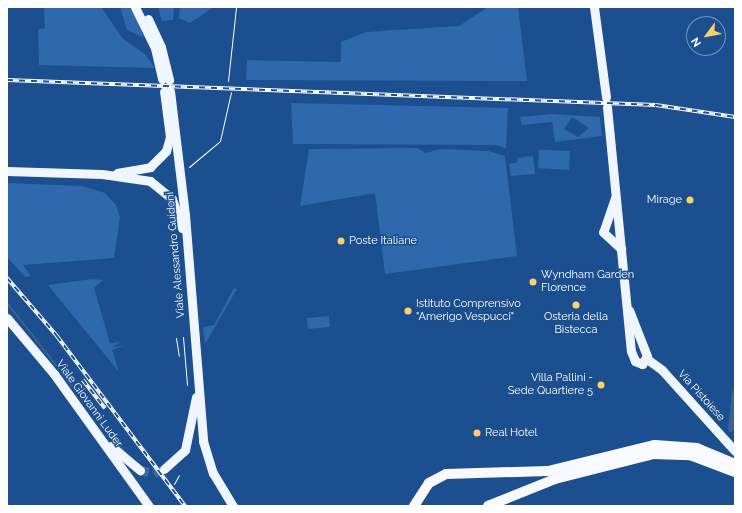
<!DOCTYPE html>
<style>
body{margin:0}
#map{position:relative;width:742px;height:513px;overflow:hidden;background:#1b4f8f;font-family:Raleway,sans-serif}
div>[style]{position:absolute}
.green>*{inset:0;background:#2e69ad;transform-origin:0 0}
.stream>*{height:2px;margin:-1px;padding:0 1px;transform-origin:1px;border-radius:1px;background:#3c6290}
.canal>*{height:6px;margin:-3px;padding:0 3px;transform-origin:3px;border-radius:3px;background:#3c6290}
.primary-tunnel>*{height:9px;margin-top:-4.5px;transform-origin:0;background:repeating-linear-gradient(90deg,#3d69a0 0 9px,transparent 0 13.5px)}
.primary>*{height:9px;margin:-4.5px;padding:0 4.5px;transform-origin:4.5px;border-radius:4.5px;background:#f0f6ff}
.trunk>*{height:10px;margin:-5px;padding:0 5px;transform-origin:5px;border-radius:5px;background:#f8faff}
.tram>*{height:1px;margin:-0.5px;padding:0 0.5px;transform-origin:0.5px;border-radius:0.5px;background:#fff}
.rail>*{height:3.5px;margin-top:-1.75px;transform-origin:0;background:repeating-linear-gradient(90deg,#1b4f8f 0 6px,#fff 0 12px);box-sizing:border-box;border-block:1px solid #fff}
.dots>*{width:11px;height:11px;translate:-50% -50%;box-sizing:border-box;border:2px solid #1b4f8f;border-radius:50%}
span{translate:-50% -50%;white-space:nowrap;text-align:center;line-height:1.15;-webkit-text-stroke:3px #1b4f8f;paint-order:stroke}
.poi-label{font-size:11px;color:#fff}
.right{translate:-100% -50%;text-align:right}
.left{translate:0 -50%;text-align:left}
.street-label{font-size:11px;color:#fff}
.frame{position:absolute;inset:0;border:8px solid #fff;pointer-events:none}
.north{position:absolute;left:686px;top:16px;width:40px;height:40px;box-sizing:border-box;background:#1b4f8f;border:1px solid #7695bc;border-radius:50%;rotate:238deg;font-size:11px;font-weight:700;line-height:16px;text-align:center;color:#fff}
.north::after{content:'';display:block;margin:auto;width:14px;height:18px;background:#ffd166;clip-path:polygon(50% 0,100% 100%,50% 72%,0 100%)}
</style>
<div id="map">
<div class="green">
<div style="clip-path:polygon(44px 7px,101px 7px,123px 39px,145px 54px,155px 68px,39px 65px,38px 29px,45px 28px)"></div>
<div style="clip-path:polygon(120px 7px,132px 7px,144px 38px,127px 30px)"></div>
<div style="clip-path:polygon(158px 7px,174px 7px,173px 20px,162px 21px)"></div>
<div style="clip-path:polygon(180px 7px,214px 7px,190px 23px,179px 18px)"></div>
<div style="clip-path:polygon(488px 7px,518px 7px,527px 81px,246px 80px,247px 60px,341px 62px,341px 42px,366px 32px,459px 26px)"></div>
<div style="clip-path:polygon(291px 103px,508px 108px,506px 149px,497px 145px,293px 144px)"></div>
<div style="clip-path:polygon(evenodd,552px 114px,600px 117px,602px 136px,555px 142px,552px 122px,522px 125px,520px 117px,552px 114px,572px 117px,589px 128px,578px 137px,564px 129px,572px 117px)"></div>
<div style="clip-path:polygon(417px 148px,426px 153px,440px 149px,488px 151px,505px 156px,517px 256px,385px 274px,375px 193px,300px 206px,309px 149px)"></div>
<div style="left:570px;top:151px;width:19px;height:31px;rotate:93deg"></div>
<div style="clip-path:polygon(533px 156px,535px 174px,511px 176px,509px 164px,518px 162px,517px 158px)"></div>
<div style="clip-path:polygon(7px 183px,82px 186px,105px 193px,116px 205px,120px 217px,114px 258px,23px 265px,31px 276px,25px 277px,7px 257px)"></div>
<div style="clip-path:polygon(92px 279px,103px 280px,94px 288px,110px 343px,122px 342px,111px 347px,124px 346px,112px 350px,119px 372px,48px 285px)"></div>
<div style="clip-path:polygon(234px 288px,237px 289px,205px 344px,203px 327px,214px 325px)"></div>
<div style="left:329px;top:316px;width:11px;height:22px;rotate:85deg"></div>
</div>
<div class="stream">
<div style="left:7px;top:303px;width:187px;rotate:51.7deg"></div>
</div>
<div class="canal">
<div style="left:731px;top:429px;width:36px;rotate:-84deg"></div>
</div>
<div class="primary-tunnel">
<div style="left:140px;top:470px;width:14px;rotate:12deg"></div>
<div style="left:154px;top:473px;width:11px;rotate:-22deg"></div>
</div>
<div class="primary">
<div style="left:135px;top:7px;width:46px;rotate:64deg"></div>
<div style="left:155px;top:48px;width:32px;rotate:77deg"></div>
<div style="left:594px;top:7px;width:91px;rotate:82.4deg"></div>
<div style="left:148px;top:19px;width:31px;rotate:65deg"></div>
<div style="left:161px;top:47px;width:34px;rotate:76deg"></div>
<div style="left:170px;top:91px;width:125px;rotate:83.1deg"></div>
<div style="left:185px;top:215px;width:227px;rotate:85.4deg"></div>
<div style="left:203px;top:441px;width:34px;rotate:73deg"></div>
<div style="left:213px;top:473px;width:39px;rotate:59deg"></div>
<div style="left:607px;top:107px;width:245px;rotate:84.4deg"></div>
<div style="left:631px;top:351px;width:11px;rotate:68deg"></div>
<div style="left:635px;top:361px;width:8px;rotate:23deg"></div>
<div style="left:642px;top:364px;width:9px;rotate:-58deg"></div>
<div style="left:647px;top:356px;width:49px;rotate:-111.4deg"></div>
<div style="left:7px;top:171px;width:95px;rotate:1.8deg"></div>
<div style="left:102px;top:174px;width:49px;rotate:8.3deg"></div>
<div style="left:150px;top:181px;width:28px;rotate:39deg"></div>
<div style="left:172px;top:199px;width:31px;rotate:71deg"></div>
<div style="left:117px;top:173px;width:34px;rotate:-10deg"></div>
<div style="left:150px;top:167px;width:23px;rotate:-45deg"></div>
<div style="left:166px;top:151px;width:15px;rotate:-74deg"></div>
<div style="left:170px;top:137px;width:46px;rotate:-97.4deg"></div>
<div style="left:615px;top:198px;width:36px;rotate:109deg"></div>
<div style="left:603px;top:232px;width:25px;rotate:43deg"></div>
<div style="left:7px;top:318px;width:73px;rotate:50deg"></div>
<div style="left:54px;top:374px;width:163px;rotate:54.3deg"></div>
<div style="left:647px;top:359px;width:19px;rotate:36deg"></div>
<div style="left:662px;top:370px;width:109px;rotate:48deg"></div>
<div style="left:111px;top:446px;width:38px;rotate:40deg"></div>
<div style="left:164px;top:469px;width:28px;rotate:-42deg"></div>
<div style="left:185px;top:450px;width:54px;rotate:-78.3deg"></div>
</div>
<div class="trunk">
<div style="left:414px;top:506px;width:27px;rotate:-57deg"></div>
<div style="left:429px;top:483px;width:19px;rotate:-28deg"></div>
<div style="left:446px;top:474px;width:102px;rotate:-1.7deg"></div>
<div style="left:548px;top:471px;width:110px;rotate:-13.7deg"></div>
<div style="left:655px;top:445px;width:42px;rotate:4.1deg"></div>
<div style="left:697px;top:448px;width:41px;rotate:22.8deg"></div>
<div style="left:488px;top:506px;width:72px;rotate:-21.9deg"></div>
<div style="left:555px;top:479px;width:101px;rotate:-14.3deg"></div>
<div style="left:653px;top:454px;width:37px;rotate:2deg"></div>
<div style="left:690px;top:455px;width:48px;rotate:20.7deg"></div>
</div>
<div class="tram">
<div style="left:228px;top:81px;width:74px;rotate:-83.8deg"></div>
<div style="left:189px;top:167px;width:40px;rotate:-40deg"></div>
<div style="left:220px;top:141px;width:50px;rotate:-77.3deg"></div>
<div style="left:183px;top:337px;width:48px;rotate:85.2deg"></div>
<div style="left:176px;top:338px;width:18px;rotate:81deg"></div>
<div style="left:174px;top:484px;width:10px;rotate:-61deg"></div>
</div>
<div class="rail">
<div style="left:7px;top:80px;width:649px;rotate:2.21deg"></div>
<div style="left:656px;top:105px;width:80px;rotate:8.6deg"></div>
<div style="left:7px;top:278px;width:77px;rotate:49.2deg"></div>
<div style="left:57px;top:336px;width:213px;rotate:53deg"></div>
<div style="left:83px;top:380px;width:36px;rotate:52deg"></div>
</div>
<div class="dots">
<div style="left:690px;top:200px;background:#ffd166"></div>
<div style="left:341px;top:241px;background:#ffd166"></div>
<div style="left:533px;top:282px;background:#ffd166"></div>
<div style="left:576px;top:305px;background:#ffd166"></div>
<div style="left:408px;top:311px;background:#ffd166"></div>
<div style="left:601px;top:385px;background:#ffd166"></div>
<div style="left:477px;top:433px;background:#ffd166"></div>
</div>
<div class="poi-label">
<span class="right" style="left:682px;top:200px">Mirage</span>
<span class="left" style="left:349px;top:241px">Poste Italiane</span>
<span class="left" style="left:541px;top:282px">Wyndham Garden<br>Florence</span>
<span class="left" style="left:416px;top:311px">Istituto Comprensivo<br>"Amerigo Vespucci"</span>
<span style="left:576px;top:324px">Osteria della<br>Bistecca</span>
<span class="right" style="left:593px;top:385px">Villa Pallini -<br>Sede Quartiere 5</span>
<span class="left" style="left:485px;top:433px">Real Hotel</span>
</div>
<div class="street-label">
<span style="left:176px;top:255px;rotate:-95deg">Viale Alessandro Guidoni</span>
<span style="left:701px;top:396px;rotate:48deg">Via Pistoiese</span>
<span style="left:89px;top:404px;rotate:54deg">Viale Giovanni Luder</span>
</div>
<div class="frame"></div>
<div class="north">N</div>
</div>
